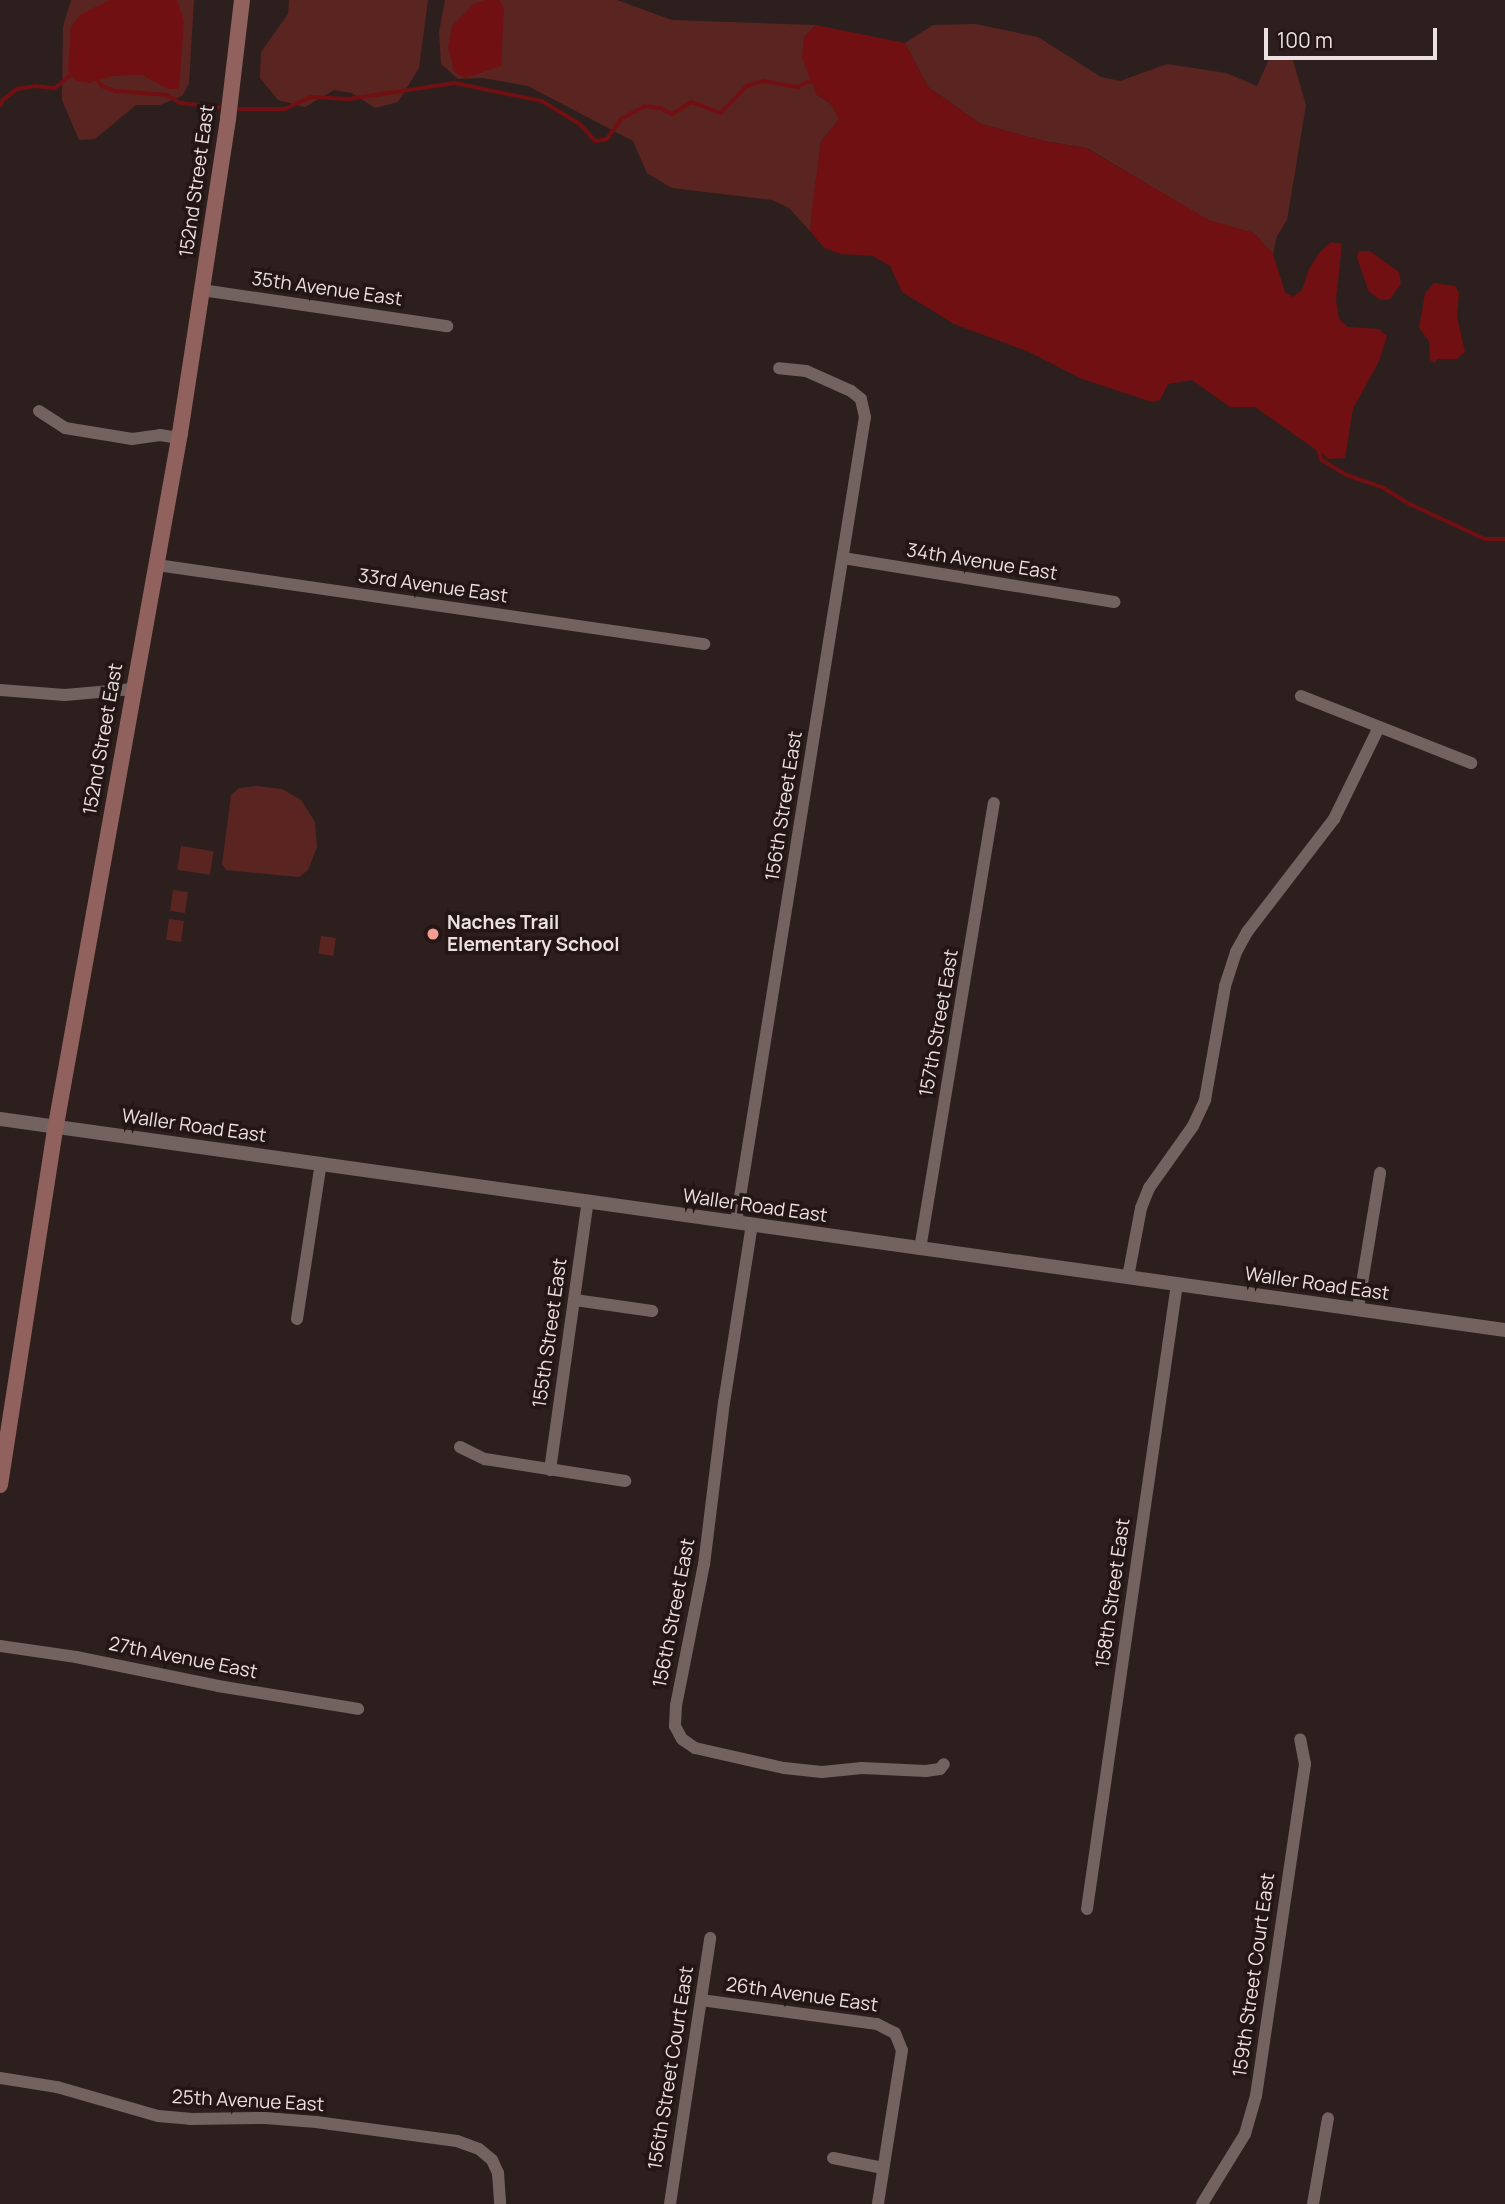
<!DOCTYPE html>
<style>
body{margin:0}
#map{position:relative;width:1505px;height:2204px;overflow:hidden;background:#2d1f1e;font-family:Manrope,sans-serif}
div>[style]{position:absolute}
.green>*{inset:0;background:#5a2521;transform-origin:0 0}
.water>*{inset:0;background:#701012}
.stream>*{height:3.5px;margin:-1.75px;padding:0 1.75px;transform-origin:1.75px;border-radius:1.75px;background:#701012}
.minor>*{height:12px;margin:-6px;padding:0 6px;transform-origin:6px;border-radius:6px;background:#726260}
.tertiary>*{height:14px;margin:-7px;padding:0 7px;transform-origin:7px;border-radius:7px;background:#726260}
.secondary>*{height:16px;margin:-8px;padding:0 8px;transform-origin:8px;border-radius:8px;background:#90615d}
.dots>*{width:19px;height:19px;translate:-50% -50%;box-sizing:border-box;border:4px solid #231615;border-radius:50%}
span{translate:-50% -50%;white-space:nowrap;text-align:center;line-height:1.15;-webkit-text-stroke:7px #231615;paint-order:stroke}
.street-label{font-size:19px;color:#ebe1e0}
.poi-label{font-size:19px;color:#ebe1e0;font-weight:700}
.left{translate:0 -50%;text-align:left}
.scale{position:absolute;left:1264px;top:28px;width:173px;height:32px;box-sizing:border-box;border:4px solid #ebe1e0;border-top:0;padding-left:9px;font-size:21px;line-height:24px;white-space:nowrap;color:#ebe1e0;-webkit-text-stroke:5px #231615;paint-order:stroke}
</style>
<div id="map">
<div class="green">
<div style="clip-path:polygon(71px 0,194px 0,189px 84px,182px 96px,160px 105px,136px 105px,95px 139px,79px 140px,62px 100px,63px 27px)"></div>
<div style="clip-path:polygon(289px 0,428px 0,419px 68px,398px 102px,375px 108px,352px 93px,334px 90px,305px 107px,278px 100px,260px 78px,261px 52px,288px 14px)"></div>
<div style="clip-path:polygon(445px 0,617px 0,672px 20px,816px 25px,804px 37px,816px 94px,832px 105px,839px 119px,821px 142px,810px 231px,789px 208px,772px 200px,672px 188px,647px 173px,633px 141px,528px 86px,483px 78px,458px 79px,441px 64px,439px 32px)"></div>
<div style="clip-path:polygon(975px 24px,1038px 37px,1101px 77px,1120px 81px,1167px 64px,1226px 73px,1257px 86px,1270px 57px,1292px 57px,1306px 105px,1287px 220px,1277px 236px,1273px 254px,1254px 233px,1209px 221px,1087px 148px,1044px 141px,981px 124px,928px 87px,905px 43px,933px 25px)"></div>
<div style="clip-path:polygon(257px 786px,282px 789px,301px 800px,315px 822px,317px 847px,308px 870px,299px 877px,226px 870px,222px 864px,231px 795px,239px 788px)"></div>
<div style="left:181px;top:846px;width:33px;height:24px;rotate:9deg"></div>
<div style="left:173px;top:890px;width:15px;height:21px;rotate:8deg"></div>
<div style="left:169px;top:919px;width:15px;height:21px;rotate:8deg"></div>
<div style="left:321px;top:936px;width:15px;height:18px;rotate:8deg"></div>
</div>
<div class="water">
<div style="clip-path:polygon(110px 0,177px 0,184px 21px,179px 89px,168px 89px,142px 75px,113px 76px,90px 83px,76px 81px,68px 70px,71px 26px,81px 14px)"></div>
<div style="clip-path:polygon(485px 0,500px 0,504px 9px,501px 66px,465px 78px,454px 71px,448px 47px,452px 26px,474px 4px)"></div>
<div style="clip-path:polygon(816px 25px,905px 43px,928px 87px,981px 124px,1044px 141px,1086px 148px,1209px 220px,1254px 233px,1273px 254px,1285px 292px,1293px 297px,1302px 290px,1309px 269px,1319px 253px,1331px 242px,1342px 244px,1336px 300px,1339px 319px,1348px 327px,1379px 329px,1387px 336px,1379px 361px,1353px 409px,1345px 458px,1329px 459px,1255px 407px,1230px 407px,1192px 380px,1168px 384px,1160px 400px,1152px 402px,1082px 379px,1027px 351px,954px 324px,902px 292px,890px 266px,873px 256px,841px 254px,824px 248px,810px 231px,813px 200px,821px 142px,839px 119px,832px 105px,816px 94px,802px 58px,804px 37px)"></div>
<div style="clip-path:polygon(1359px 251px,1370px 251px,1399px 272px,1401px 284px,1390px 299px,1381px 300px,1369px 292px,1357px 258px)"></div>
<div style="clip-path:polygon(1434px 283px,1455px 286px,1459px 293px,1457px 317px,1465px 352px,1457px 359px,1438px 359px,1434px 363px,1430px 360px,1429px 341px,1419px 328px,1425px 293px)"></div>
</div>
<div class="stream">
<div style="left:96px;top:78px;width:10px;rotate:53deg"></div>
<div style="left:102px;top:86px;width:15px;rotate:20deg"></div>
<div style="left:116px;top:91px;width:52px;rotate:4.4deg"></div>
<div style="left:168px;top:95px;width:14px;rotate:34deg"></div>
<div style="left:180px;top:103px;width:39px;rotate:6deg"></div>
<div style="left:0;top:106px;width:7px;rotate:-63deg"></div>
<div style="left:3px;top:100px;width:18px;rotate:-38deg"></div>
<div style="left:17px;top:89px;width:18px;rotate:-9deg"></div>
<div style="left:35px;top:86px;width:20px;rotate:6deg"></div>
<div style="left:55px;top:88px;width:26px;rotate:-39deg"></div>
<div style="left:239px;top:109px;width:46px"></div>
<div style="left:285px;top:109px;width:29px;rotate:-25deg"></div>
<div style="left:311px;top:97px;width:38px;rotate:3deg"></div>
<div style="left:349px;top:99px;width:107px;rotate:-8.6deg"></div>
<div style="left:455px;top:83px;width:89px;rotate:11.7deg"></div>
<div style="left:542px;top:101px;width:44px;rotate:31.2deg"></div>
<div style="left:580px;top:124px;width:23px;rotate:47deg"></div>
<div style="left:596px;top:141px;width:11px;rotate:-10deg"></div>
<div style="left:607px;top:139px;width:24px;rotate:-55deg"></div>
<div style="left:621px;top:119px;width:27px;rotate:-28deg"></div>
<div style="left:645px;top:106px;width:16px;rotate:7deg"></div>
<div style="left:661px;top:108px;width:13px;rotate:29deg"></div>
<div style="left:672px;top:114px;width:22px;rotate:-32deg"></div>
<div style="left:691px;top:102px;width:32px;rotate:20deg"></div>
<div style="left:721px;top:113px;width:37px;rotate:-46deg"></div>
<div style="left:747px;top:86px;width:17px;rotate:-17deg"></div>
<div style="left:763px;top:81px;width:36px;rotate:10deg"></div>
<div style="left:798px;top:87px;width:10px;rotate:-29deg"></div>
<div style="left:807px;top:82px;width:7px"></div>
<div style="left:1318px;top:448px;width:13px;rotate:72deg"></div>
<div style="left:1322px;top:460px;width:29px;rotate:31deg"></div>
<div style="left:1347px;top:475px;width:39px;rotate:19deg"></div>
<div style="left:1384px;top:488px;width:31px;rotate:32deg"></div>
<div style="left:1410px;top:504px;width:83px;rotate:25deg"></div>
<div style="left:1485px;top:539px;width:20px"></div>
</div>
<div class="minor">
<div style="left:202px;top:290px;width:248px;rotate:8.4deg"></div>
<div style="left:39px;top:411px;width:31px;rotate:33deg"></div>
<div style="left:65px;top:428px;width:68px;rotate:9.3deg"></div>
<div style="left:132px;top:439px;width:28px;rotate:-8deg"></div>
<div style="left:160px;top:435px;width:19px;rotate:9deg"></div>
<div style="left:843px;top:558px;width:275px;rotate:9.2deg"></div>
<div style="left:157px;top:565px;width:553px;rotate:8.22deg"></div>
<div style="left:0;top:690px;width:65px;rotate:4.4deg"></div>
<div style="left:65px;top:695px;width:68px;rotate:-5deg"></div>
<div style="left:1301px;top:696px;width:183px;rotate:21.5deg"></div>
<div style="left:736px;top:1222px;width:815px;rotate:-80.9deg"></div>
<div style="left:865px;top:417px;width:18px;rotate:-103deg"></div>
<div style="left:861px;top:399px;width:13px;rotate:-141deg"></div>
<div style="left:851px;top:391px;width:49px;rotate:-156deg"></div>
<div style="left:806px;top:371px;width:27px;rotate:-174deg"></div>
<div style="left:752px;top:1224px;width:180px;rotate:98.9deg"></div>
<div style="left:724px;top:1402px;width:163px;rotate:97deg"></div>
<div style="left:704px;top:1564px;width:145px;rotate:101.2deg"></div>
<div style="left:676px;top:1706px;width:20px;rotate:93deg"></div>
<div style="left:675px;top:1726px;width:15px;rotate:62deg"></div>
<div style="left:682px;top:1739px;width:16px;rotate:35deg"></div>
<div style="left:695px;top:1748px;width:91px;rotate:12.7deg"></div>
<div style="left:784px;top:1768px;width:38px;rotate:6deg"></div>
<div style="left:822px;top:1772px;width:40px;rotate:-5.7deg"></div>
<div style="left:862px;top:1768px;width:64px;rotate:2.7deg"></div>
<div style="left:926px;top:1771px;width:14px;rotate:-8deg"></div>
<div style="left:940px;top:1769px;width:6px;rotate:-51deg"></div>
<div style="left:920px;top:1249px;width:452px;rotate:-80.6deg"></div>
<div style="left:1128px;top:1277px;width:70px;rotate:-79.3deg"></div>
<div style="left:1141px;top:1208px;width:22px;rotate:-68deg"></div>
<div style="left:1149px;top:1188px;width:76px;rotate:-54.6deg"></div>
<div style="left:1193px;top:1126px;width:29px;rotate:-65deg"></div>
<div style="left:1205px;top:1100px;width:116px;rotate:-80deg"></div>
<div style="left:1225px;top:986px;width:36px;rotate:-72deg"></div>
<div style="left:1236px;top:952px;width:23px;rotate:-61deg"></div>
<div style="left:1247px;top:932px;width:143px;rotate:-52.4deg"></div>
<div style="left:1334px;top:819px;width:102px;rotate:-63.9deg"></div>
<div style="left:575px;top:1300px;width:78px;rotate:8.1deg"></div>
<div style="left:1358px;top:1308px;width:137px;rotate:-80.7deg"></div>
<div style="left:297px;top:1319px;width:158px;rotate:-81.3deg"></div>
<div style="left:460px;top:1447px;width:28px;rotate:26deg"></div>
<div style="left:485px;top:1459px;width:142px;rotate:8.9deg"></div>
<div style="left:550px;top:1470px;width:272px;rotate:-82deg"></div>
<div style="left:0;top:1646px;width:77px;rotate:8.2deg"></div>
<div style="left:76px;top:1657px;width:145px;rotate:11.5deg"></div>
<div style="left:218px;top:1686px;width:142px;rotate:9.3deg"></div>
<div style="left:1087px;top:1909px;width:631px;rotate:-81.81deg"></div>
<div style="left:701px;top:2000px;width:178px;rotate:7.8deg"></div>
<div style="left:877px;top:2024px;width:20px;rotate:27deg"></div>
<div style="left:895px;top:2033px;width:18px;rotate:68deg"></div>
<div style="left:902px;top:2050px;width:156px;rotate:98.9deg"></div>
<div style="left:0;top:2078px;width:58px;rotate:9deg"></div>
<div style="left:57px;top:2087px;width:105px;rotate:16deg"></div>
<div style="left:158px;top:2116px;width:32px;rotate:5deg"></div>
<div style="left:190px;top:2119px;width:75px;rotate:-0.8deg"></div>
<div style="left:265px;top:2118px;width:51px;rotate:4.5deg"></div>
<div style="left:316px;top:2122px;width:142px;rotate:7.7deg"></div>
<div style="left:457px;top:2141px;width:23px;rotate:20deg"></div>
<div style="left:479px;top:2149px;width:17px;rotate:40deg"></div>
<div style="left:492px;top:2160px;width:14px;rotate:65deg"></div>
<div style="left:498px;top:2173px;width:31px;rotate:86deg"></div>
<div style="left:833px;top:2158px;width:51px;rotate:11.3deg"></div>
<div style="left:670px;top:2204px;width:269px;rotate:-81.4deg"></div>
<div style="left:1202px;top:2204px;width:82px;rotate:-58.4deg"></div>
<div style="left:1245px;top:2134px;width:40px;rotate:-74deg"></div>
<div style="left:1256px;top:2096px;width:336px;rotate:-81.6deg"></div>
<div style="left:1305px;top:1764px;width:25px;rotate:-101deg"></div>
<div style="left:1313px;top:2204px;width:87px;rotate:-80.1deg"></div>
</div>
<div class="tertiary">
<div style="left:0;top:1119px;width:1520px;rotate:7.98deg"></div>
</div>
<div class="secondary">
<div style="left:0;top:1485px;width:364px;rotate:-81.2deg"></div>
<div style="left:56px;top:1125px;width:703px;rotate:-79.84deg"></div>
<div style="left:180px;top:433px;width:318px;rotate:-81.3deg"></div>
<div style="left:228px;top:119px;width:120px;rotate:-83.3deg"></div>
</div>
<div class="dots">
<div style="left:433px;top:934px;background:#f59c93"></div>
</div>
<div class="street-label">
<span style="left:197px;top:181px;rotate:-82deg">152nd Street East</span>
<span style="left:327px;top:289px;rotate:8deg">35th Avenue East</span>
<span style="left:982px;top:562px;rotate:9deg">34th Avenue East</span>
<span style="left:433px;top:586px;rotate:8deg">33rd Avenue East</span>
<span style="left:103px;top:739px;rotate:-80deg">152nd Street East</span>
<span style="left:784px;top:806px;rotate:-81deg">156th Street East</span>
<span style="left:939px;top:1023px;rotate:-80deg">157th Street East</span>
<span style="left:194px;top:1126px;rotate:8deg">Waller Road East</span>
<span style="left:755px;top:1206px;rotate:8deg">Waller Road East</span>
<span style="left:1317px;top:1284px;rotate:8deg">Waller Road East</span>
<span style="left:550px;top:1333px;rotate:-82deg">155th Street East</span>
<span style="left:1113px;top:1593px;rotate:-82deg">158th Street East</span>
<span style="left:674px;top:1613px;rotate:-79deg">156th Street East</span>
<span style="left:183px;top:1658px;rotate:11deg">27th Avenue East</span>
<span style="left:1254px;top:1975px;rotate:-82deg">159th Street Court East</span>
<span style="left:802px;top:1995px;rotate:8deg">26th Avenue East</span>
<span style="left:671px;top:2068px;rotate:-81deg">156th Street Court East</span>
<span style="left:248px;top:2101px;rotate:3deg">25th Avenue East</span>
</div>
<div class="poi-label">
<span class="left" style="left:447px;top:934px">Naches Trail<br>Elementary School</span>
</div>
<div class="scale">100 m</div>
</div>
